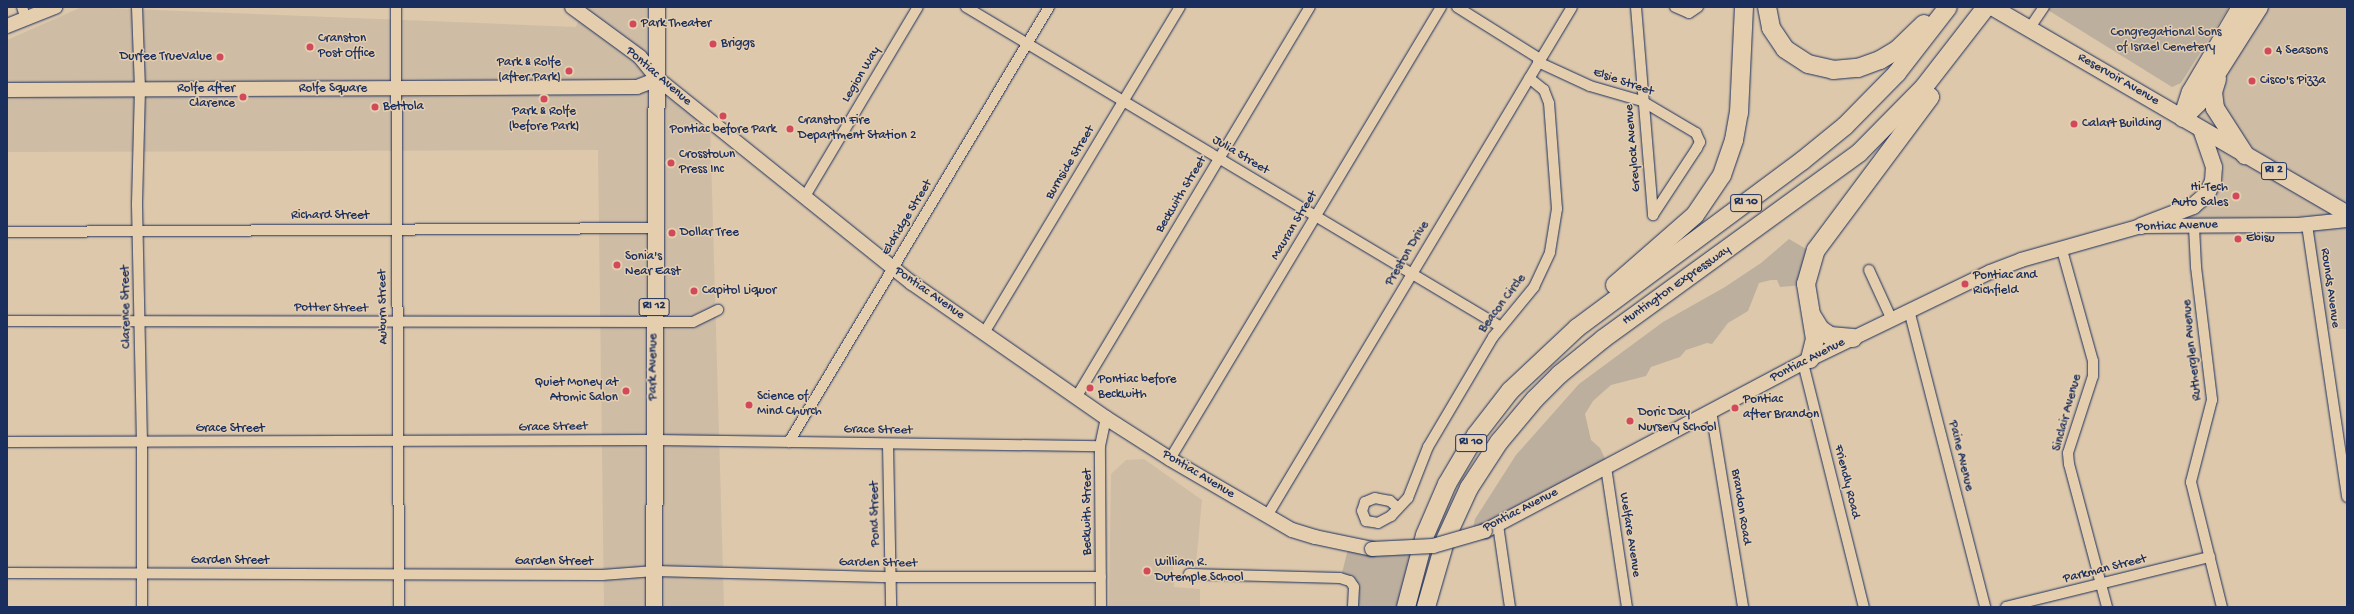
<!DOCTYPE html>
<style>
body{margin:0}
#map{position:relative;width:2354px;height:614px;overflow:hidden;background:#ddc8ab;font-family:"Gochi Hand",sans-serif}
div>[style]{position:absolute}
.built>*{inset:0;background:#cebca5}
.green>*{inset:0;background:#bdaf9e}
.roads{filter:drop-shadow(0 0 1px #1b2f5e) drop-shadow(0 0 1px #1b2f5e)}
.street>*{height:10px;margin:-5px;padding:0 5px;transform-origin:5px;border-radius:5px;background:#e5ceae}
.secondary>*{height:14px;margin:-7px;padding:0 7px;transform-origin:7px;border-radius:7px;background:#e5ceae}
.primary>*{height:16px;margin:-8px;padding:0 8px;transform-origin:8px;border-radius:8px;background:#e5ceae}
.highway>*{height:18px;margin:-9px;padding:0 9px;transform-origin:9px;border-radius:9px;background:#e5ceae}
.bridges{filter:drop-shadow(0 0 1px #1b2f5e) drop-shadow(0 0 1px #1b2f5e)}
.secondary-bridge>*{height:14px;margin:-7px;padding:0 7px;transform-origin:7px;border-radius:7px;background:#e5ceae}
.dots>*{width:11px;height:11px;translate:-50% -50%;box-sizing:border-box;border:2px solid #e5ceae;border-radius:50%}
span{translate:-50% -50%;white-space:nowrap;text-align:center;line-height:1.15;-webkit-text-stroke:3px #e5ceae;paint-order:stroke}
.shield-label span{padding:1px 3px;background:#e5ceae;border:1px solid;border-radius:3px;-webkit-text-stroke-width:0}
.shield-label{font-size:12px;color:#1b2f5e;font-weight:700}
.poi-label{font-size:13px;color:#1b2f5e}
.left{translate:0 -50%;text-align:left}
.right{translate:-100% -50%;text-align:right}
.park-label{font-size:13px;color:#2b3c64}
.street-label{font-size:13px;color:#1b2f5e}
.frame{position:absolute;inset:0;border:8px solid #1b2f5e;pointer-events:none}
</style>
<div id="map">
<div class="built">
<div style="clip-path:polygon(82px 7px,576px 27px,582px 7px,654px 7px,664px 95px,710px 122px,724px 607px,604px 607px,598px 150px,7px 152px,7px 40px)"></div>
<div style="clip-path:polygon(2241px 7px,2347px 7px,2347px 329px,2323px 329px,2308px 226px,2139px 230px,2189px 210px,2209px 185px,2205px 151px,2184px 125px)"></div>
<div style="clip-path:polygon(1144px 459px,1202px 500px,1196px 564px,1173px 564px,1174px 587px,1200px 589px,1200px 607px,1109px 607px,1111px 474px,1126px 460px)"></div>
</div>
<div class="green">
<div style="clip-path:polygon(2043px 7px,2229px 7px,2181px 83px,2172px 87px)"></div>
<div style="clip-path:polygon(1789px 239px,1813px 253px,1804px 285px,1780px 287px,1777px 280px,1771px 280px,1759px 283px,1748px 311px,1728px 323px,1712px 344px,1707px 343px,1686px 350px,1680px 357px,1651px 367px,1646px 376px,1611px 385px,1593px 401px,1585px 414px,1591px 440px,1600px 448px,1608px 465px,1471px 537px,1475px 519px,1516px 455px,1579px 384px,1663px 322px,1725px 287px,1761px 263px)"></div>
<div style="clip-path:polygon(1348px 549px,1412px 551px,1398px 607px,1353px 607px,1351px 585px,1341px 577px)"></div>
</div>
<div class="roads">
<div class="street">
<div style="left:22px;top:7px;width:13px;rotate:72deg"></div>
<div style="left:137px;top:7px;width:82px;rotate:87.9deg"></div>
<div style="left:140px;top:89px;width:116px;rotate:91.5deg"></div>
<div style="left:137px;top:205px;width:237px;rotate:88.8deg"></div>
<div style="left:142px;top:442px;width:165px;rotate:90deg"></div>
<div style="left:396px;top:7px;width:600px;rotate:89.71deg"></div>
<div style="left:966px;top:7px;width:623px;rotate:30.88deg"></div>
<div style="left:1457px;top:7px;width:98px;rotate:32.1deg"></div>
<div style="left:1636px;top:7px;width:209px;rotate:85.3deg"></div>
<div style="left:1675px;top:7px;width:15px;rotate:23deg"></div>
<div style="left:1689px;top:13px;width:11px;rotate:-34deg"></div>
<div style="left:2029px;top:29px;width:27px;rotate:-56deg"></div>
<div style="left:1538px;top:62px;width:57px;rotate:24.8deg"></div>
<div style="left:1590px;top:86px;width:54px;rotate:16.1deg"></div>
<div style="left:1642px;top:101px;width:63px;rotate:30.7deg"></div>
<div style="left:1696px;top:133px;width:10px;rotate:66deg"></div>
<div style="left:1700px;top:142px;width:7px;rotate:117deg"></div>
<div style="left:1697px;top:148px;width:80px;rotate:123.3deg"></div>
<div style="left:804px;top:198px;width:222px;rotate:-59.2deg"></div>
<div style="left:2307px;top:225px;width:275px;rotate:81.6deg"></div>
<div style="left:2194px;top:227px;width:40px;rotate:87.1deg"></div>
<div style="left:2196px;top:267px;width:134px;rotate:83.1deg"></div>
<div style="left:2212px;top:400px;width:85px;rotate:104.4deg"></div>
<div style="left:2191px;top:482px;width:129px;rotate:76.1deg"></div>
<div style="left:7px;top:232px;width:647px;rotate:-0.35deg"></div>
<div style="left:2062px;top:250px;width:115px;rotate:74.4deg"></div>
<div style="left:2093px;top:361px;width:15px;rotate:90deg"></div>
<div style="left:2093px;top:376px;width:81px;rotate:108deg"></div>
<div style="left:2068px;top:453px;width:11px;rotate:85deg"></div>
<div style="left:2069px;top:464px;width:148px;rotate:75.1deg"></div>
<div style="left:1869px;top:270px;width:55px;rotate:65.3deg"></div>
<div style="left:1909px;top:310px;width:307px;rotate:75.6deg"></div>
<div style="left:7px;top:321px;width:672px;rotate:0.09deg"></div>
<div style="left:679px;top:322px;width:14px"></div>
<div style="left:693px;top:322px;width:28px;rotate:-26deg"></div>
<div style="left:984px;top:333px;width:380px;rotate:-59deg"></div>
<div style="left:1803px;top:363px;width:252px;rotate:76deg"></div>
<div style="left:1077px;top:396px;width:453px;rotate:-59.1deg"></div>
<div style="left:1711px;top:411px;width:199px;rotate:80.7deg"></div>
<div style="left:7px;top:442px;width:648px;rotate:-0.18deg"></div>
<div style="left:655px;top:440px;width:445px;rotate:0.8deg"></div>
<div style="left:789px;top:442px;width:507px;rotate:-59.13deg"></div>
<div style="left:888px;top:444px;width:163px;rotate:88.9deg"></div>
<div style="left:1170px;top:459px;width:527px;rotate:-59.05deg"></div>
<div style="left:1606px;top:467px;width:142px;rotate:81.5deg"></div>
<div style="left:1398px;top:508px;width:11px;rotate:-139deg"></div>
<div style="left:1390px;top:501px;width:15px;rotate:-169deg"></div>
<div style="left:1375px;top:498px;width:11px;rotate:158deg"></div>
<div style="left:1365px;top:502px;width:9px;rotate:108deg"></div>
<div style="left:1362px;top:511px;width:11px;rotate:68deg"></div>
<div style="left:1366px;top:521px;width:12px;rotate:9deg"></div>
<div style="left:1378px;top:523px;width:15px;rotate:-28deg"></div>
<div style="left:1391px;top:516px;width:25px;rotate:-47deg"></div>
<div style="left:1408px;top:498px;width:55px;rotate:-68.6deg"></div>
<div style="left:1428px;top:447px;width:128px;rotate:-59.4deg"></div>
<div style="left:1493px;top:337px;width:65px;rotate:-50.6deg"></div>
<div style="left:1534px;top:287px;width:38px;rotate:-65deg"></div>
<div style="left:1550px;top:252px;width:44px;rotate:-80.8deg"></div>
<div style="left:1557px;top:209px;width:106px;rotate:-94.3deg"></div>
<div style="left:1549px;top:103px;width:14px;rotate:-111deg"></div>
<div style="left:1544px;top:90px;width:19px;rotate:-141deg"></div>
<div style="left:1267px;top:516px;width:593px;rotate:-59.07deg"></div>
<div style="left:1498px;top:525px;width:83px;rotate:81.7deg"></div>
<div style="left:7px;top:573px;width:595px;rotate:0.19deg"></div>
<div style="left:602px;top:575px;width:53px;rotate:-4.3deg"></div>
<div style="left:655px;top:571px;width:235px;rotate:1.5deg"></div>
<div style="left:890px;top:577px;width:211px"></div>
<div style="left:1189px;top:574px;width:151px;rotate:1.5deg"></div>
<div style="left:1340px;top:578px;width:10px;rotate:17deg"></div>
<div style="left:1350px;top:581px;width:7px;rotate:56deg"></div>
<div style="left:1354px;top:587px;width:20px;rotate:93deg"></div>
<div style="left:1101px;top:607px;width:161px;rotate:-90.4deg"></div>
<div style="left:1100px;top:446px;width:29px;rotate:-78deg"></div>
<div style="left:2006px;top:607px;width:210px;rotate:-13.8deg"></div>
</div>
<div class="secondary">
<div style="left:572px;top:7px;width:84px;rotate:36.3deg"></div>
<div style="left:640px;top:57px;width:28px;rotate:51deg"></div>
<div style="left:658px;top:79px;width:326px;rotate:38.8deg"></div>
<div style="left:912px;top:283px;width:236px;rotate:34.8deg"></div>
<div style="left:1106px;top:418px;width:76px;rotate:32.6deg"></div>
<div style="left:1170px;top:459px;width:141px;rotate:30.2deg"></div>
<div style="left:1292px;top:530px;width:24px;rotate:17deg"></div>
<div style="left:1315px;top:537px;width:58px;rotate:11.9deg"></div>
<div style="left:7px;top:26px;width:52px;rotate:-21.6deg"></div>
<div style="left:7px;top:90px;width:630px;rotate:-0.27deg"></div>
<div style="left:637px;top:87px;width:22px;rotate:-21deg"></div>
<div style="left:1485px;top:531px;width:368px;rotate:-27.9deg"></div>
<div style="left:1810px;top:359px;width:200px;rotate:-25.8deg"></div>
<div style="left:1990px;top:272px;width:33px;rotate:-21deg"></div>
<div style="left:2021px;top:260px;width:125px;rotate:-15.8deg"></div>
<div style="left:2141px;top:226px;width:157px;rotate:-0.4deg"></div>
<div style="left:2298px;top:225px;width:49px;rotate:-5.8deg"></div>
</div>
<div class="primary">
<div style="left:1992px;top:7px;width:411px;rotate:30.2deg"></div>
<div style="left:2141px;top:226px;width:56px;rotate:-21deg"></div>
<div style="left:2193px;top:206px;width:18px;rotate:-41deg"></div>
<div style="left:2207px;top:194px;width:14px;rotate:-65deg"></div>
<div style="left:2213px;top:181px;width:14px;rotate:-86deg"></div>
<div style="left:2214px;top:167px;width:40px;rotate:-108.9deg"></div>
<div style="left:654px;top:607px;width:600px;rotate:-89.71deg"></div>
</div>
<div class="highway">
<div style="left:1767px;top:7px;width:21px;rotate:79deg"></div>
<div style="left:1771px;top:28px;width:25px;rotate:56deg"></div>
<div style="left:1785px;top:49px;width:27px;rotate:33deg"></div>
<div style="left:1808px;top:64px;width:26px;rotate:13deg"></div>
<div style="left:1833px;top:70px;width:25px;rotate:-5deg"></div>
<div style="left:1858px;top:68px;width:23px;rotate:-20deg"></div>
<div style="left:1880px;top:60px;width:21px;rotate:-31deg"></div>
<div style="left:1898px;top:49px;width:36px;rotate:-44deg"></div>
<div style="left:2217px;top:79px;width:14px;rotate:107deg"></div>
<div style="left:2213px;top:92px;width:16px;rotate:83deg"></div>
<div style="left:2215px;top:108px;width:56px;rotate:57.4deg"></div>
<div style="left:2184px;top:113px;width:22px;rotate:-72deg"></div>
<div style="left:2191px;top:92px;width:99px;rotate:-59.5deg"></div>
<div style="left:2183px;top:118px;width:21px;rotate:-45deg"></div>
<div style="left:2198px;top:103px;width:114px;rotate:-57.6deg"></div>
<div style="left:1615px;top:285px;width:106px;rotate:-41.2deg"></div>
<div style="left:1695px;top:215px;width:48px;rotate:-56deg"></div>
<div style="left:1722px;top:175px;width:37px;rotate:-71deg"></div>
<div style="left:1734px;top:140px;width:27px;rotate:-80deg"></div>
<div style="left:1739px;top:113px;width:106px;rotate:-87.3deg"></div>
<div style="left:1812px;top:316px;width:15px;rotate:58deg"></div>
<div style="left:1820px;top:329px;width:12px;rotate:35deg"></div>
<div style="left:1830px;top:336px;width:23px;rotate:5deg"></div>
<div style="left:1810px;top:359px;width:21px;rotate:-76deg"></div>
<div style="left:1815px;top:339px;width:56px;rotate:-99.3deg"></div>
<div style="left:1806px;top:284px;width:35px;rotate:-74deg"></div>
<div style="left:1816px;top:250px;width:191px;rotate:-53.3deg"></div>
<div style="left:1406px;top:607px;width:74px;rotate:-75.2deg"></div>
<div style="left:1425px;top:535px;width:56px;rotate:-66.7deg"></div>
<div style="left:1447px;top:484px;width:57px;rotate:-59.4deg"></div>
<div style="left:1476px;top:435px;width:56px;rotate:-52.3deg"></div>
<div style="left:1510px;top:391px;width:92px;rotate:-43.2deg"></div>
<div style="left:1577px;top:328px;width:280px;rotate:-36.6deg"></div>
<div style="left:1802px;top:161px;width:55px;rotate:-39.1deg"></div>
<div style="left:1845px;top:126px;width:74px;rotate:-45.5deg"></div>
<div style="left:1897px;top:73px;width:83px;rotate:-52.3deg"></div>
<div style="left:1426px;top:607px;width:72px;rotate:-73.8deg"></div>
<div style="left:1446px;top:538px;width:55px;rotate:-65.3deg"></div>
<div style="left:1469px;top:488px;width:55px;rotate:-56.9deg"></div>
<div style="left:1499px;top:442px;width:56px;rotate:-50.1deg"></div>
<div style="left:1535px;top:399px;width:35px;rotate:-45deg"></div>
<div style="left:1560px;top:374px;width:55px;rotate:-39.1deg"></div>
<div style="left:1603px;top:339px;width:316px;rotate:-36deg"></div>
<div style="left:1859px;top:153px;width:93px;rotate:-45.4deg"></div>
<div style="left:1924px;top:87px;width:101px;rotate:-52.2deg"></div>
</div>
</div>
<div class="bridges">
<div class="secondary-bridge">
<div style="left:1372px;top:549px;width:61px;rotate:-2.8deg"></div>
<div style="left:1433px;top:546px;width:54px;rotate:-16.1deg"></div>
</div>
</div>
<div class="dots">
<div style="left:633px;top:24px;background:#d1495b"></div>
<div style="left:713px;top:44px;background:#d1495b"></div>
<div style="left:310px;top:47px;background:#d1495b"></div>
<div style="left:2268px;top:51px;background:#d1495b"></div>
<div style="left:220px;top:57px;background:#d1495b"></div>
<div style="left:569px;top:71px;background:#d1495b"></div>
<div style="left:2252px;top:81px;background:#d1495b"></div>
<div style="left:243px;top:97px;background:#d1495b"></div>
<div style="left:544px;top:99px;background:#d1495b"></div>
<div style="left:375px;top:107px;background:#d1495b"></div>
<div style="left:723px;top:116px;background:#d1495b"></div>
<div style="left:2074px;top:124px;background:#d1495b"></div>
<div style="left:790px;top:129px;background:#d1495b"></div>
<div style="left:671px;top:163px;background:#d1495b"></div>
<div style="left:2236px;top:196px;background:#d1495b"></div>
<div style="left:672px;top:233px;background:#d1495b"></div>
<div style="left:2238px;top:239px;background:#d1495b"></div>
<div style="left:617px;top:265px;background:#d1495b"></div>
<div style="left:1965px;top:284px;background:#d1495b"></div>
<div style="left:694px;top:291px;background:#d1495b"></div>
<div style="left:1090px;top:388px;background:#d1495b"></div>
<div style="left:626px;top:391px;background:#d1495b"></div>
<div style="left:749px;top:405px;background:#d1495b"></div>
<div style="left:1735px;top:408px;background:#d1495b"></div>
<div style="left:1630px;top:421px;background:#d1495b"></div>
<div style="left:1147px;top:571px;background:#d1495b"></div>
</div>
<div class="shield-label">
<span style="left:2274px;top:171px">RI 2</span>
<span style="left:1746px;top:203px">RI 10</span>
<span style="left:654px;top:307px">RI 12</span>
<span style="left:1471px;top:443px">RI 10</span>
</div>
<div class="poi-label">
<span class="left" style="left:641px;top:24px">Park Theater</span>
<span class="left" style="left:318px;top:47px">Cranston<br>Post Office</span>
<span class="left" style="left:721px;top:44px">Briggs</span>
<span class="left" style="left:2276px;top:51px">4 Seasons</span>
<span class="right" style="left:212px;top:57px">Durfee TrueValue</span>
<span class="right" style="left:561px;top:71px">Park &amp; Rolfe<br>(after Park)</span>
<span class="left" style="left:2260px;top:81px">Cisco's Pizza</span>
<span class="right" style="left:235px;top:97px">Rolfe after<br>Clarence</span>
<span class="left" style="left:383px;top:107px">Bettola</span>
<span style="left:544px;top:120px">Park &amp; Rolfe<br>(before Park)</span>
<span class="left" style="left:798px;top:129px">Cranston Fire<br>Department Station 2</span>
<span class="left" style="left:2082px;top:124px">Calart Building</span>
<span style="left:723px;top:130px">Pontiac before Park</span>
<span class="left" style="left:679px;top:163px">Crosstown<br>Press Inc</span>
<span class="right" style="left:2228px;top:196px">Hi-Tech<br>Auto Sales</span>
<span class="left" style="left:680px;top:233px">Dollar Tree</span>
<span class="left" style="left:2246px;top:239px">Ebisu</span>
<span class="left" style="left:625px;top:265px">Sonia's<br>Near East</span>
<span class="left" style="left:1973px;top:284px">Pontiac and<br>Richfield</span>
<span class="left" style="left:702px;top:291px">Capitol Liquor</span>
<span class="left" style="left:1098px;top:388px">Pontiac before<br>Beckwith</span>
<span class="right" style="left:618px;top:391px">Quiet Money at<br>Atomic Salon</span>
<span class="left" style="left:757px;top:405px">Science of<br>Mind Church</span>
<span class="left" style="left:1743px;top:408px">Pontiac<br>after Brandon</span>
<span class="left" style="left:1638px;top:421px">Doric Day<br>Nursery School</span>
<span class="left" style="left:1155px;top:571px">William R.<br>Dutemple School</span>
</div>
<div class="park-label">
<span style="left:2166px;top:41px">Congregational Sons<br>of Israel Cemetery</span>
</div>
<div class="street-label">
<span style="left:862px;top:75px;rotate:-59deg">Legion Way</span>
<span style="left:658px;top:77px;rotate:41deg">Pontiac Avenue</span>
<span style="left:2118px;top:80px;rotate:30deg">Reservoir Avenue</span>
<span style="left:1623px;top:83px;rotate:19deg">Elsie Street</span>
<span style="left:333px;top:89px">Rolfe Square</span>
<span style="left:1634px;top:148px;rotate:-95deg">Greylock Avenue</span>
<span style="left:1240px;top:156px;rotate:31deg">Julia Street</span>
<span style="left:1071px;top:163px;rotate:-59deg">Burnside Street</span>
<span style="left:1182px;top:195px;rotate:-59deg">Beckwith Street</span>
<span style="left:330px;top:216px">Richard Street</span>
<span style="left:908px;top:218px;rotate:-59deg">Eldridge Street</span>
<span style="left:1295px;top:226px;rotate:-59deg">Mauran Street</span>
<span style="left:2177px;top:227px;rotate:-2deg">Pontiac Avenue</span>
<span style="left:1408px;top:254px;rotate:-59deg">Preston Drive</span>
<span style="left:1677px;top:286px;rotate:-35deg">Huntington Expressway</span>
<span style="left:2329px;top:288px;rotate:82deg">Rounds Avenue</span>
<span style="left:929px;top:294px;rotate:35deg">Pontiac Avenue</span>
<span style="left:1503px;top:304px;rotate:-53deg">Beacon Circle</span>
<span style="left:127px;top:307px;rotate:-91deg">Clarence Street</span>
<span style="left:384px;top:307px;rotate:-91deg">Auburn Street</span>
<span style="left:331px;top:309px;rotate:1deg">Potter Street</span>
<span style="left:2193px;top:350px;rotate:-96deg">Rutherglen Avenue</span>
<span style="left:1808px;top:361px;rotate:-27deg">Pontiac Avenue</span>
<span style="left:654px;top:367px;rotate:-90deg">Park Avenue</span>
<span style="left:2068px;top:413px;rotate:-75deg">Sinclair Avenue</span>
<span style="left:553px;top:428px;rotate:-1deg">Grace Street</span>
<span style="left:230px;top:429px">Grace Street</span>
<span style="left:878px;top:431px;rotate:1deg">Grace Street</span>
<span style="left:1960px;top:456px;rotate:76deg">Paine Avenue</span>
<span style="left:1198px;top:475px;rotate:31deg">Pontiac Avenue</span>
<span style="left:1846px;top:482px;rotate:76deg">Friendly Road</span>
<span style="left:1740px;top:507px;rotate:81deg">Brandon Road</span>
<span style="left:1521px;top:511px;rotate:-27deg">Pontiac Avenue</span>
<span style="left:1088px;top:512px;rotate:-90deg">Beckwith Street</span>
<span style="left:876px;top:514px;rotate:-91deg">Pond Street</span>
<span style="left:1629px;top:535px;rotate:81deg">Welfare Avenue</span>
<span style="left:230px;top:561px">Garden Street</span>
<span style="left:554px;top:562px">Garden Street</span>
<span style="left:878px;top:564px;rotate:1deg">Garden Street</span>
<span style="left:2105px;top:570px;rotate:-14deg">Parkman Street</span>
</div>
<div class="frame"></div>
</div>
